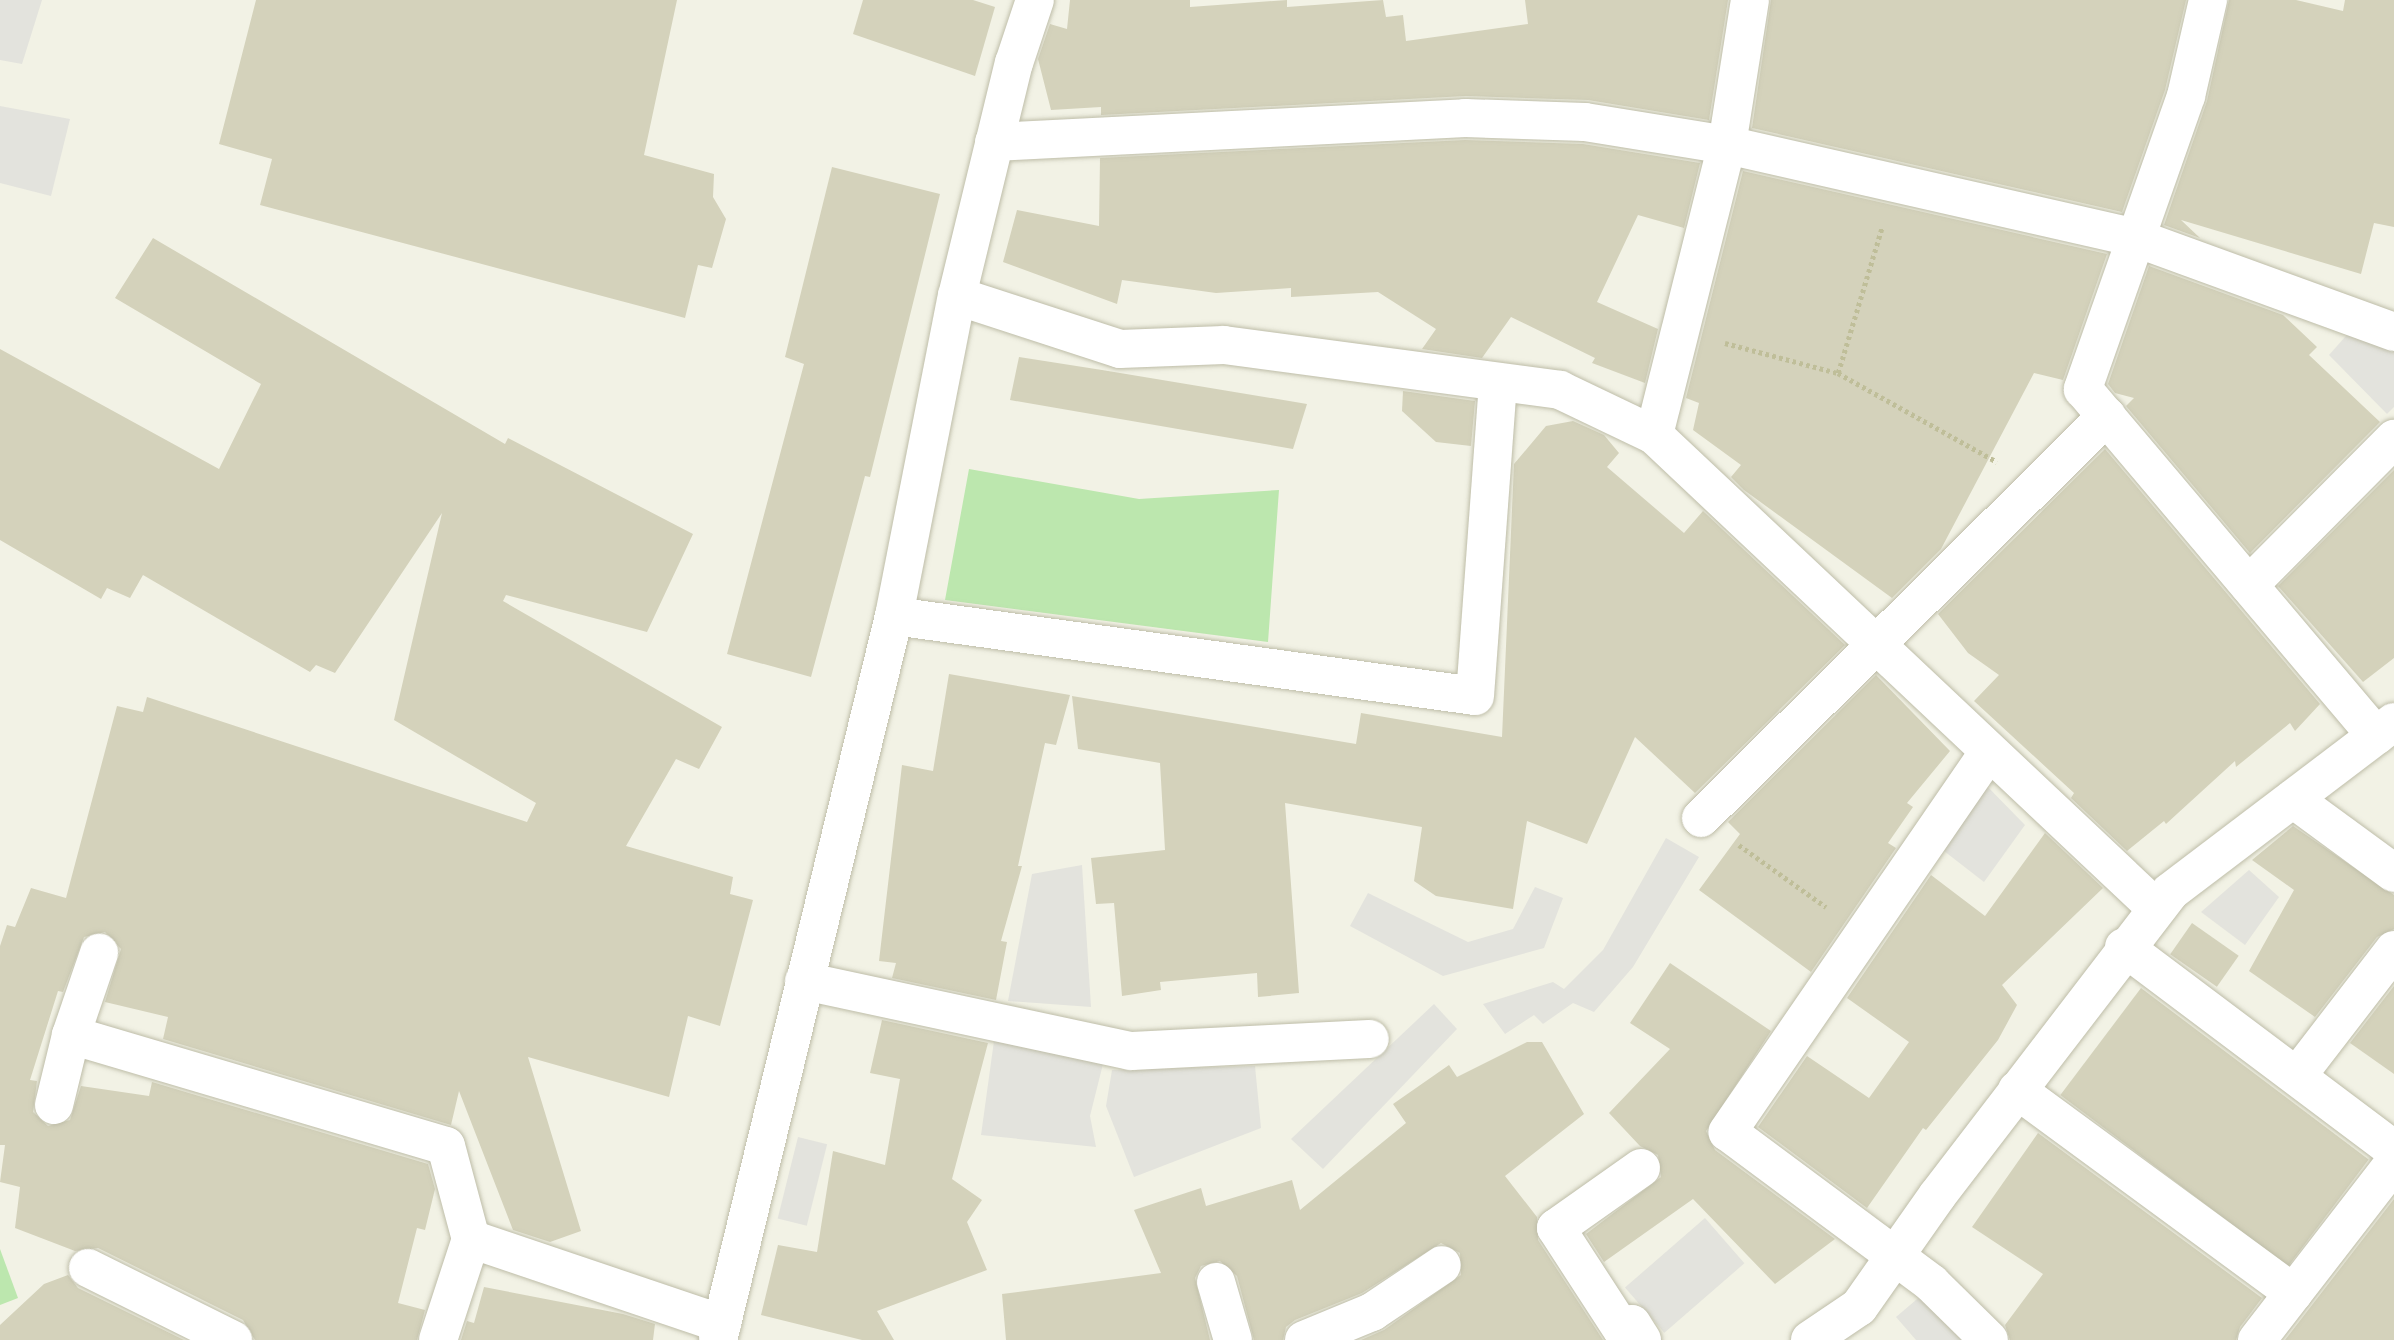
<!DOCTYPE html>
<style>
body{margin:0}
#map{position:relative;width:2394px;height:1340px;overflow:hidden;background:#f2f2e5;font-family:Lato,sans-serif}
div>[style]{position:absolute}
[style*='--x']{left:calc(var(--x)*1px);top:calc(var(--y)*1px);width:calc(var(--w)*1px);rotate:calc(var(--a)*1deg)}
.green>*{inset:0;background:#bce7ae}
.parking>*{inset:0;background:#e3e3dd;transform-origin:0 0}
.building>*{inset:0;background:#d4d2bb;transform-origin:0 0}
.path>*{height:4.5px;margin-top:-2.25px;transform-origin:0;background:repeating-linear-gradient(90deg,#bfbe99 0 3.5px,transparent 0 7px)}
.roads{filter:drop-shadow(0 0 2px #bebda8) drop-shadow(0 0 2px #bebda8)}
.minor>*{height:38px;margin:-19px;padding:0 19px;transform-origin:19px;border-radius:19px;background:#fff}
span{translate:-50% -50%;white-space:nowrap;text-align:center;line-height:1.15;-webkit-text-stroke:5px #fff;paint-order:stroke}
</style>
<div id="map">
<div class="green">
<i style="clip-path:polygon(969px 469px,1139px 499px,1279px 490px,1268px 642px,945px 600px)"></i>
<i style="clip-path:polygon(0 1249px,18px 1298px,0 1305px)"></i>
</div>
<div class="parking">
<i style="clip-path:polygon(0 0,42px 0,22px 64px,0 60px)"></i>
<i style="clip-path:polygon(0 106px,70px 119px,51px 196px,0 183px)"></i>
<i style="clip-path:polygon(2353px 328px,2394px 348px,2394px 407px,2387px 414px,2329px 355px)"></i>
<i style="clip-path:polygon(1982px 781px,2025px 825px,1984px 882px,1944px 851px)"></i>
<i style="clip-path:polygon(1666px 838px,1699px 857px,1633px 967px,1594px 1012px,1573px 1003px,1543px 1024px,1534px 1015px,1505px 1034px,1483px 1004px,1553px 982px,1564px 989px,1603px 950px)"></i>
<i style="clip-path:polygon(1082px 865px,1091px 1007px,1008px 1001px,1032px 874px)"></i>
<i style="clip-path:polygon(2249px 870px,2279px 897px,2245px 945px,2201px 912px)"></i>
<i style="clip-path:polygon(1535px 887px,1563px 898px,1544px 948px,1443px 976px,1350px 926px,1368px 893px,1468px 942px,1513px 929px)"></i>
<i style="clip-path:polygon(1434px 1004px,1457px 1029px,1323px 1169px,1291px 1139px)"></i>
<i style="clip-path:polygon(994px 1041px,1103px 1064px,1090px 1116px,1096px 1147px,981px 1135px)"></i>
<i style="clip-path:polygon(1255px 1066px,1261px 1128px,1134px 1177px,1106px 1106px,1112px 1070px)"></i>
<i style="left:798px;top:1137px;width:30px;height:84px;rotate:14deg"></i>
<i style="left:1705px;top:1218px;width:60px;height:106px;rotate:49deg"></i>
<i style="clip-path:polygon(1923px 1294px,1970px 1340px,1916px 1340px,1896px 1317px)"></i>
</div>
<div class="building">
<i style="clip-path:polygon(256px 0,677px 0,644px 155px,714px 174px,713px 197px,726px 219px,712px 268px,698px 265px,685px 318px,260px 205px,272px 159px,219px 144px)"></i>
<i style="clip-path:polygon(863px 0,973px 0,995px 7px,975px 76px,853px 34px)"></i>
<i style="clip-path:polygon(1070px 0,1190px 0,1190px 7px,1287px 0,1287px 7px,1383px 0,1386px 17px,1403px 15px,1406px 41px,1528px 24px,1525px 0,1728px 0,1709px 120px,1588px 100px,1466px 96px,1101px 115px,1101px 107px,1051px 110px,1038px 59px,1050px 24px,1067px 29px)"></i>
<i style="clip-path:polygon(1771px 0,2186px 0,2165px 90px,2122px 212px,1752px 128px)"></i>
<i style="clip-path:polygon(2229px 0,2296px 0,2343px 11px,2345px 0,2394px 0,2394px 227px,2374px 223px,2361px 274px,2181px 220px,2200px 238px,2164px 225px,2207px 101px)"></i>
<i style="clip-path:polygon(1465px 140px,1583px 144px,1700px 163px,1684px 228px,1638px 215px,1597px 302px,1658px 329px,1645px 383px,1592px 363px,1595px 358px,1511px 317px,1482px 358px,1422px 349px,1436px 329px,1378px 292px,1291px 297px,1291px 288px,1216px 293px,1122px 280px,1117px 304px,1003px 262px,1017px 210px,1099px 226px,1100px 158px)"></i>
<i style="clip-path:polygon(832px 167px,940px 194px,870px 477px,865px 476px,811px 677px,727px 654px,804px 364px,785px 357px)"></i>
<i style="clip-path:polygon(1743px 171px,2107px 254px,2063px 380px,2034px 373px,1941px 549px,1892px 598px,1744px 490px,1731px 477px,1741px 465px,1693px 430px,1699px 403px,1686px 398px)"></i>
<i style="clip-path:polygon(153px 238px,505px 444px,508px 438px,693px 534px,647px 632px,506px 595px,503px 601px,722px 727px,699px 769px,676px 759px,626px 846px,733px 877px,730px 894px,753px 900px,720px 1026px,688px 1016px,669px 1097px,528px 1057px,581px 1231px,550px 1242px,513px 1230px,459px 1091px,451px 1125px,163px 1039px,168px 1017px,105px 1002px,121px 949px,105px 932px,84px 937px,63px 992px,58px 991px,30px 1080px,37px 1081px,33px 1112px,48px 1126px,70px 1120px,81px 1086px,149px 1096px,152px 1082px,428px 1164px,435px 1189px,425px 1230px,417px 1228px,398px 1303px,425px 1310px,417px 1340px,255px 1340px,243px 1320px,98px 1248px,75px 1251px,15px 1228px,20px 1187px,0 1182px,5px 1145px,0 1145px,0 946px,7px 925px,15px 927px,31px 888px,66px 898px,117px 706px,143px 712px,147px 697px,527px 822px,536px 803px,394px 720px,442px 513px,335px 673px,316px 665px,310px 672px,143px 575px,130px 598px,107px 588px,101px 599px,0 540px,0 349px,219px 469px,261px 384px,115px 298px)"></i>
<i style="clip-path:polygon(2149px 266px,2283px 315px,2317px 347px,2309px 355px,2380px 422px,2250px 553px,2126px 406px,2134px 398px,2115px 393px,2108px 384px)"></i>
<i style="clip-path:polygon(1019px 357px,1102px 370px,1307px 404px,1293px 449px,1010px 400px)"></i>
<i style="clip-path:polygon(1403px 391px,1475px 401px,1471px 446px,1436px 442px,1402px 411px)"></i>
<i style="clip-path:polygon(1573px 421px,1604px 435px,1619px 453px,1607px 467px,1684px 533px,1703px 511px,1845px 645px,1695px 793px,1635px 737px,1587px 844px,1527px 821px,1513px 909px,1436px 896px,1414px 881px,1422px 827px,1285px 803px,1299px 993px,1258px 997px,1257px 973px,1160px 982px,1161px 990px,1122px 996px,1114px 903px,1096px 904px,1091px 858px,1165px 850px,1160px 763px,1078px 749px,1072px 696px,1356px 744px,1361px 713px,1502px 737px,1514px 464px,1546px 426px)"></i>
<i style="clip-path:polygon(2105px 449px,2320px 704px,2295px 731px,2290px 723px,2236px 767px,2235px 761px,2166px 824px,2164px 821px,2127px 851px,2071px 798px,2074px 793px,1974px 701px,1999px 675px,1968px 653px,1938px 614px)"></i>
<i style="clip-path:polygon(2394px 470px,2394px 658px,2363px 682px,2278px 586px)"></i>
<i style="clip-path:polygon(949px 674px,1070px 695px,1056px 745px,1045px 743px,1018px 866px,1022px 866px,1001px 941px,1007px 942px,996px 1000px,892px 978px,896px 963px,879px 961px,902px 765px,933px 771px)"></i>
<i style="clip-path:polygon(1876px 675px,1950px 751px,1907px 803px,1913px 807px,1888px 843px,1896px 848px,1811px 972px,1699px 890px,1740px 834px,1728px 822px)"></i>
<i style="clip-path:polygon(2293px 826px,2394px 895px,2394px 929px,2377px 937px,2315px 1017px,2249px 971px,2294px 890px,2252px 860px)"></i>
<i style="clip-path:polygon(2045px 833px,2103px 888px,2002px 985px,2017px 1005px,1998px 1040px,1926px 1130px,1923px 1128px,1867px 1208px,1758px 1127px,1807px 1056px,1869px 1098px,1909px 1042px,1847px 998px,1931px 875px,1985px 916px)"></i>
<i style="left:2192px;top:923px;width:57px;height:38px;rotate:35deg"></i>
<i style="clip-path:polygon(1670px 963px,1771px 1031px,1706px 1131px,1715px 1150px,1835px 1239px,1775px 1284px,1693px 1199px,1604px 1262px,1586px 1234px,1661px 1177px,1658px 1155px,1640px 1146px,1609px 1113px,1670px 1049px,1630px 1023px)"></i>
<i style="clip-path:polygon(2394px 986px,2394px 1074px,2350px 1043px)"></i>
<i style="left:2141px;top:988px;width:285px;height:134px;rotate:37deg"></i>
<i style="clip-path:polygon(882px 1020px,988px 1043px,952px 1179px,982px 1200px,967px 1222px,987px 1270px,877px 1311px,894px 1340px,862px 1340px,761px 1315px,778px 1245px,817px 1252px,833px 1151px,885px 1165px,900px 1079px,870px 1073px)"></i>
<i style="clip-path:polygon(1527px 1042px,1542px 1042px,1584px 1114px,1505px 1176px,1537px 1217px,1538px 1240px,1603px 1340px,1361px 1340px,1384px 1330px,1461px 1275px,1460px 1253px,1441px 1243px,1362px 1293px,1295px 1320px,1286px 1327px,1283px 1340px,1254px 1340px,1237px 1276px,1220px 1261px,1201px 1266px,1195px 1278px,1210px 1340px,1006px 1340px,1002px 1294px,1161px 1273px,1134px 1210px,1201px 1188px,1206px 1206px,1292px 1180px,1300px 1210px,1406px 1123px,1393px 1104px,1449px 1065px,1457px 1077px)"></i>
<i style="clip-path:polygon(2038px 1133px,2262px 1298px,2240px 1327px,2236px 1340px,2010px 1340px,2005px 1325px,2043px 1274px,1972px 1227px)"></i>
<i style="clip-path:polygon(2394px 1199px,2394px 1340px,2285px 1340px)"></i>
<i style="clip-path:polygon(68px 1275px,78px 1288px,184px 1340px,0 1340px,0 1325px,44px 1284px)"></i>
<i style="clip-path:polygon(484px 1287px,623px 1314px,655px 1324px,653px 1340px,461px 1340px,467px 1321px,474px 1323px)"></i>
</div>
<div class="path">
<i style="--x:1725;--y:343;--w:117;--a:14.9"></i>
<i style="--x:1838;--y:373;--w:182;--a:29.2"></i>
<i style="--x:1838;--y:373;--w:152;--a:-73.2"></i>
<i style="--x:1739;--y:845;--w:107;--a:35.5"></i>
</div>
<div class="roads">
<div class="minor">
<i style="--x:2208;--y:0;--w:98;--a:102.9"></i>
<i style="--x:2186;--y:96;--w:311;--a:109.4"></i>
<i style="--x:2083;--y:389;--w:454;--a:49.8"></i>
<i style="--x:994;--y:142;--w:472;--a:-2.9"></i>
<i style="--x:1465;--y:118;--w:120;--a:1.9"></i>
<i style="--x:1585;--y:122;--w:144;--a:9.2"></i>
<i style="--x:1727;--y:145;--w:419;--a:12.8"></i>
<i style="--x:2136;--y:238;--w:275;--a:20"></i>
<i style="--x:957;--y:296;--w:171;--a:18"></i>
<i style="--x:1120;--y:349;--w:104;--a:-2.2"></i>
<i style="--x:1224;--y:345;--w:339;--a:7.6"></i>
<i style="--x:1560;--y:390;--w:104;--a:25.6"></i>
<i style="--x:1654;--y:435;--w:690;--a:43.3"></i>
<i style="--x:1654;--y:435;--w:299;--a:-75.9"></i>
<i style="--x:1727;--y:145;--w:147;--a:-81"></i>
<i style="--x:2249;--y:585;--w:206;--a:-45.2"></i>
<i style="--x:894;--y:616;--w:586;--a:7.84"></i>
<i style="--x:1475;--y:696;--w:313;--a:-85.8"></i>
<i style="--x:1988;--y:753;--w:460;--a:124.5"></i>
<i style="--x:1728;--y:1132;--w:253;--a:36.6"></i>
<i style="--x:1931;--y:1283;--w:81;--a:44.5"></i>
<i style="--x:2293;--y:799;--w:125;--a:36.2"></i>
<i style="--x:1701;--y:818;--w:571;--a:-44.72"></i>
<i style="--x:2124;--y:947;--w:338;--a:36.9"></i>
<i style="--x:804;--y:981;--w:334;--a:12.1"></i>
<i style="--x:1131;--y:1051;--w:239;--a:-2.9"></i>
<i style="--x:71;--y:1035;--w:391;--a:16.5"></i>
<i style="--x:446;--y:1146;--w:96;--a:75"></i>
<i style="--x:471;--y:1239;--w:106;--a:108.1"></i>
<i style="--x:2297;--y:1076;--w:159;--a:-52.4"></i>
<i style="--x:2017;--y:1090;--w:343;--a:36.3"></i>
<i style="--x:54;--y:1105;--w:72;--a:-76.3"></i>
<i style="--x:71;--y:1035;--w:87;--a:-71.1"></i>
<i style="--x:1641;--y:1168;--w:104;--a:144.8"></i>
<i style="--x:1556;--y:1228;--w:123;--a:57"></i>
<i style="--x:1623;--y:1331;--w:11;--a:-38"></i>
<i style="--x:1632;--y:1324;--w:19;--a:58"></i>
<i style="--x:471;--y:1239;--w:265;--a:18.7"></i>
<i style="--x:88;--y:1268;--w:162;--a:26.4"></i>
<i style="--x:1216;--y:1282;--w:60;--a:73.7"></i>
<i style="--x:718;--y:1340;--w:745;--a:-76.34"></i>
<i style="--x:894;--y:616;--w:326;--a:-78.9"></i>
<i style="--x:957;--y:296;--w:240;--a:-76.3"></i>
<i style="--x:1014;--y:63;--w:66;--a:-71.6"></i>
<i style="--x:1304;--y:1340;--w:74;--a:-22.4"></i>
<i style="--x:1372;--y:1312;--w:84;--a:-33.9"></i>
<i style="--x:1810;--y:1340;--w:59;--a:-34"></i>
<i style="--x:1859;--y:1307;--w:136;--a:-54.9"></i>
<i style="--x:1937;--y:1196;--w:383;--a:-52.5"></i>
<i style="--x:2170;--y:892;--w:281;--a:-37.2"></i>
<i style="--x:2257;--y:1340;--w:224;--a:-52.3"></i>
</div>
</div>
</div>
